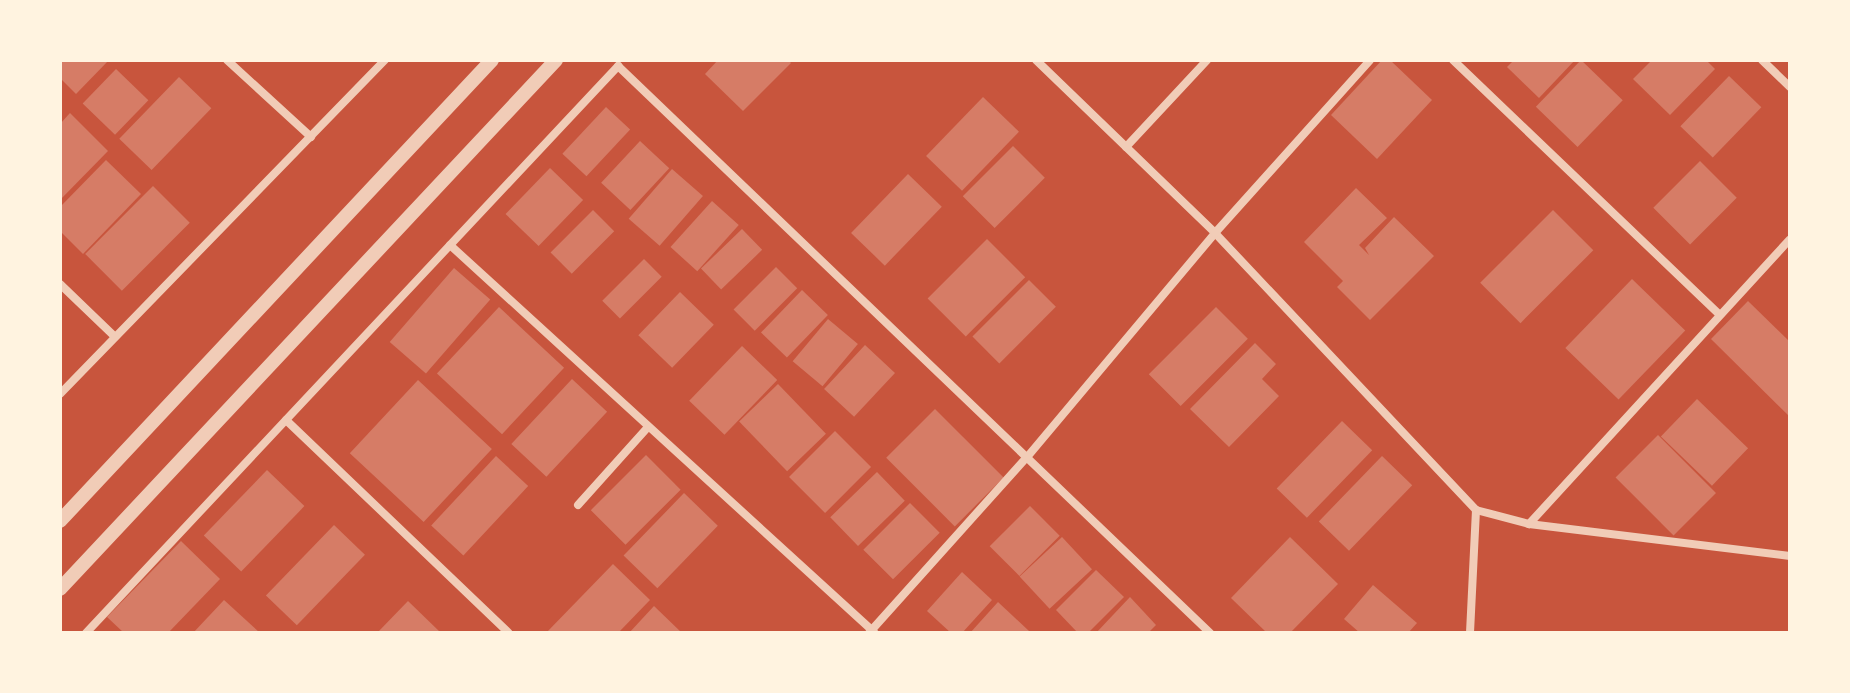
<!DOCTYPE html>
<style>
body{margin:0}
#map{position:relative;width:1850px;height:693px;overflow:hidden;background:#c8553d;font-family:Raleway,sans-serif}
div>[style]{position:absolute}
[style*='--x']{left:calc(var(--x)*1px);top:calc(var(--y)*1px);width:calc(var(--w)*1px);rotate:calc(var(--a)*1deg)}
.building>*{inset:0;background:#d67c66;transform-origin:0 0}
.minor>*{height:8px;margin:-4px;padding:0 4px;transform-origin:4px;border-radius:4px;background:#f1ccb7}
.tertiary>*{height:14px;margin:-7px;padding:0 7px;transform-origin:7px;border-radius:7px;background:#f1ccb7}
span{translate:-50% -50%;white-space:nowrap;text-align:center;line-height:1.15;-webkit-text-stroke:8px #fff3e0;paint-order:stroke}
.frame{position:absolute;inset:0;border:62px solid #fff3e0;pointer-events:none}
</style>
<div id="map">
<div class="building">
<i style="clip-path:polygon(60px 60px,109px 60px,76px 94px,60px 78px)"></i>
<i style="clip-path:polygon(718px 60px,788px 60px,791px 63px,743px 111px,705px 74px)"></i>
<i style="clip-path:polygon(1382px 60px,1390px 60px,1432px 100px,1377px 159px,1331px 115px)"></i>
<i style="clip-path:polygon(1514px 60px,1575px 60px,1539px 98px,1507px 67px)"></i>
<i style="left:1581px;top:60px;width:58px;height:65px;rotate:44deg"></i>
<i style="clip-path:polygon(1652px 60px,1706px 60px,1715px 69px,1670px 115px,1633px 79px)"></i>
<i style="left:116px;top:69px;width:45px;height:48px;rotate:44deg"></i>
<i style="left:1729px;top:76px;width:45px;height:70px;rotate:44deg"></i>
<i style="left:179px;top:77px;width:45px;height:86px;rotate:44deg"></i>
<i style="left:983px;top:97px;width:50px;height:82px;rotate:44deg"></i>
<i style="left:606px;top:107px;width:33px;height:64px;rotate:43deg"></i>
<i style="clip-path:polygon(70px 113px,108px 151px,60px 200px,60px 124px)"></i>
<i style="left:640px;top:141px;width:40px;height:57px;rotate:43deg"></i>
<i style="left:1013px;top:146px;width:45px;height:71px;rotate:45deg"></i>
<i style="clip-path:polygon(106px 160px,141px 194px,83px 254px,60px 231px,60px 207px)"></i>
<i style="left:1700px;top:161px;width:52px;height:66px;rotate:45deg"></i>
<i style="left:550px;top:168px;width:46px;height:64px;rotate:44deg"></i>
<i style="left:672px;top:169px;width:41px;height:66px;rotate:41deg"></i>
<i style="left:908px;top:174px;width:47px;height:82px;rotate:44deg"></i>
<i style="left:153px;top:186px;width:52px;height:96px;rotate:45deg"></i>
<i style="clip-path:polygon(1356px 188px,1387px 218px,1359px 245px,1369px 255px,1365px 248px,1394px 217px,1434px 256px,1370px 320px,1337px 287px,1343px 281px,1304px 242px)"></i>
<i style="left:712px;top:201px;width:36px;height:62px;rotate:42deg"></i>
<i style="left:593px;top:210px;width:30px;height:60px;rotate:45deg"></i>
<i style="left:1553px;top:210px;width:57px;height:103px;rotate:45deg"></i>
<i style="left:742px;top:229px;width:29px;height:57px;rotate:46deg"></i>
<i style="left:987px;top:239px;width:54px;height:84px;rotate:45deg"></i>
<i style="left:644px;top:259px;width:25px;height:59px;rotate:45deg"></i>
<i style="left:776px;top:267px;width:30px;height:60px;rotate:45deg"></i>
<i style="left:454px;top:268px;width:48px;height:98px;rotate:41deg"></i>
<i style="left:1632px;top:279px;width:74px;height:96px;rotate:44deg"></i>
<i style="left:1029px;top:280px;width:38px;height:80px;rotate:45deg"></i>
<i style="left:802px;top:290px;width:36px;height:59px;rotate:44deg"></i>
<i style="left:680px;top:292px;width:47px;height:60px;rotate:44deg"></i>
<i style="clip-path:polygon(1748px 301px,1790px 342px,1790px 417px,1711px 339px)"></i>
<i style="left:499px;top:307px;width:89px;height:91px;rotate:43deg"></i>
<i style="left:1216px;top:307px;width:45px;height:95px;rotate:45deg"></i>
<i style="left:828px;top:319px;width:39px;height:55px;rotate:40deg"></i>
<i style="clip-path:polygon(1255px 343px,1276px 364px,1262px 379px,1279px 396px,1229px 447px,1190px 409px)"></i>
<i style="left:865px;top:345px;width:41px;height:60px;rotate:43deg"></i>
<i style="left:742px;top:346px;width:49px;height:76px;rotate:44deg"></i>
<i style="left:572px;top:379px;width:48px;height:89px;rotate:43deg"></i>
<i style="left:418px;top:380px;width:101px;height:100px;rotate:43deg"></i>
<i style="left:778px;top:384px;width:69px;height:54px;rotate:46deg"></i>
<i style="left:1697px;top:399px;width:71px;height:52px;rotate:44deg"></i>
<i style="left:935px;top:409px;width:97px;height:69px;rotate:45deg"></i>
<i style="left:1342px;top:421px;width:42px;height:94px;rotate:44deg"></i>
<i style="left:835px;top:431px;width:51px;height:65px;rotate:45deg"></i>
<i style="left:1658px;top:435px;width:82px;height:60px;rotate:45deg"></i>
<i style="left:646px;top:455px;width:49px;height:78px;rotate:45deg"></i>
<i style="left:496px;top:456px;width:44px;height:95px;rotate:43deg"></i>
<i style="left:1382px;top:456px;width:42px;height:91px;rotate:44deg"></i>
<i style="left:267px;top:470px;width:52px;height:91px;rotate:44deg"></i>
<i style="left:877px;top:472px;width:40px;height:65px;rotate:46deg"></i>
<i style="left:684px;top:493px;width:47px;height:87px;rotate:44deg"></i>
<i style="left:910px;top:503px;width:42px;height:66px;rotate:45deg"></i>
<i style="left:1030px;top:506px;width:42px;height:57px;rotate:45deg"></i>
<i style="left:334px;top:525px;width:43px;height:98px;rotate:44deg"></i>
<i style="left:1062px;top:537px;width:44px;height:58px;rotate:47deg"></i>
<i style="clip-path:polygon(1290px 537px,1338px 584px,1290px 633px,1267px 633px,1231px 598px)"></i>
<i style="clip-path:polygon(181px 541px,220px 579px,168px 633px,124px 633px,107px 617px)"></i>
<i style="clip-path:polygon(613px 564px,650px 600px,618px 633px,546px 633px)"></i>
<i style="clip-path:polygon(1096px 570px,1124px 597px,1088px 633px,1078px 633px,1056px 610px)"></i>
<i style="clip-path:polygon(962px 572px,992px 600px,962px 633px,951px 633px,927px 611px)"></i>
<i style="clip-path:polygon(1373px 585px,1417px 623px,1408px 633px,1360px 633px,1344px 619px)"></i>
<i style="clip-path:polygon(1130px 597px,1156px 625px,1148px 633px,1096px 633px)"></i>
<i style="clip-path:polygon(224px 600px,260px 633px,193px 633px)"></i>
<i style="clip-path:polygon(408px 601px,441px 633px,377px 633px)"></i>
<i style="clip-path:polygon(998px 602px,1029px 631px,1028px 633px,970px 633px)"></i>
<i style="clip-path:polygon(654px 606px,682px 633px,629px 633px)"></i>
</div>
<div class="minor">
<i style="--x:227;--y:60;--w:114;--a:42.5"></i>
<i style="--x:1036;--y:60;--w:249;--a:44"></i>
<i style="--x:1215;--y:233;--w:381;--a:46.7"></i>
<i style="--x:1476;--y:510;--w:123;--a:92.8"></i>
<i style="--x:1453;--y:60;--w:369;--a:43.7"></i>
<i style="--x:1762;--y:60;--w:39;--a:44"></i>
<i style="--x:1126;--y:147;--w:119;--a:-47"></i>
<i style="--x:450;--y:245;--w:574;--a:42.39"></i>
<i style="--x:60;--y:284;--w:76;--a:43.9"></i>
<i style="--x:60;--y:394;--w:466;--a:-45.8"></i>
<i style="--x:286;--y:420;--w:308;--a:43.7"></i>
<i style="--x:578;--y:505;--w:105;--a:-48.1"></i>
<i style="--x:1476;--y:510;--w:55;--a:14.8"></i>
<i style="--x:1529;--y:524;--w:263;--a:7"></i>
<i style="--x:1529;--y:524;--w:386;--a:-47.5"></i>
<i style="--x:86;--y:633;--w:778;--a:-46.82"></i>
<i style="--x:618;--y:66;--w:820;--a:43.76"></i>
<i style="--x:869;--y:633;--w:238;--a:-48.1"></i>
<i style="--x:1028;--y:456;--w:291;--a:-50"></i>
<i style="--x:1215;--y:233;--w:232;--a:-48.1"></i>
</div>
<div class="tertiary">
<i style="--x:60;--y:521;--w:632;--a:-46.86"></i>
<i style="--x:60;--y:589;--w:725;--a:-46.84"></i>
</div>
<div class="frame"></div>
</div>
